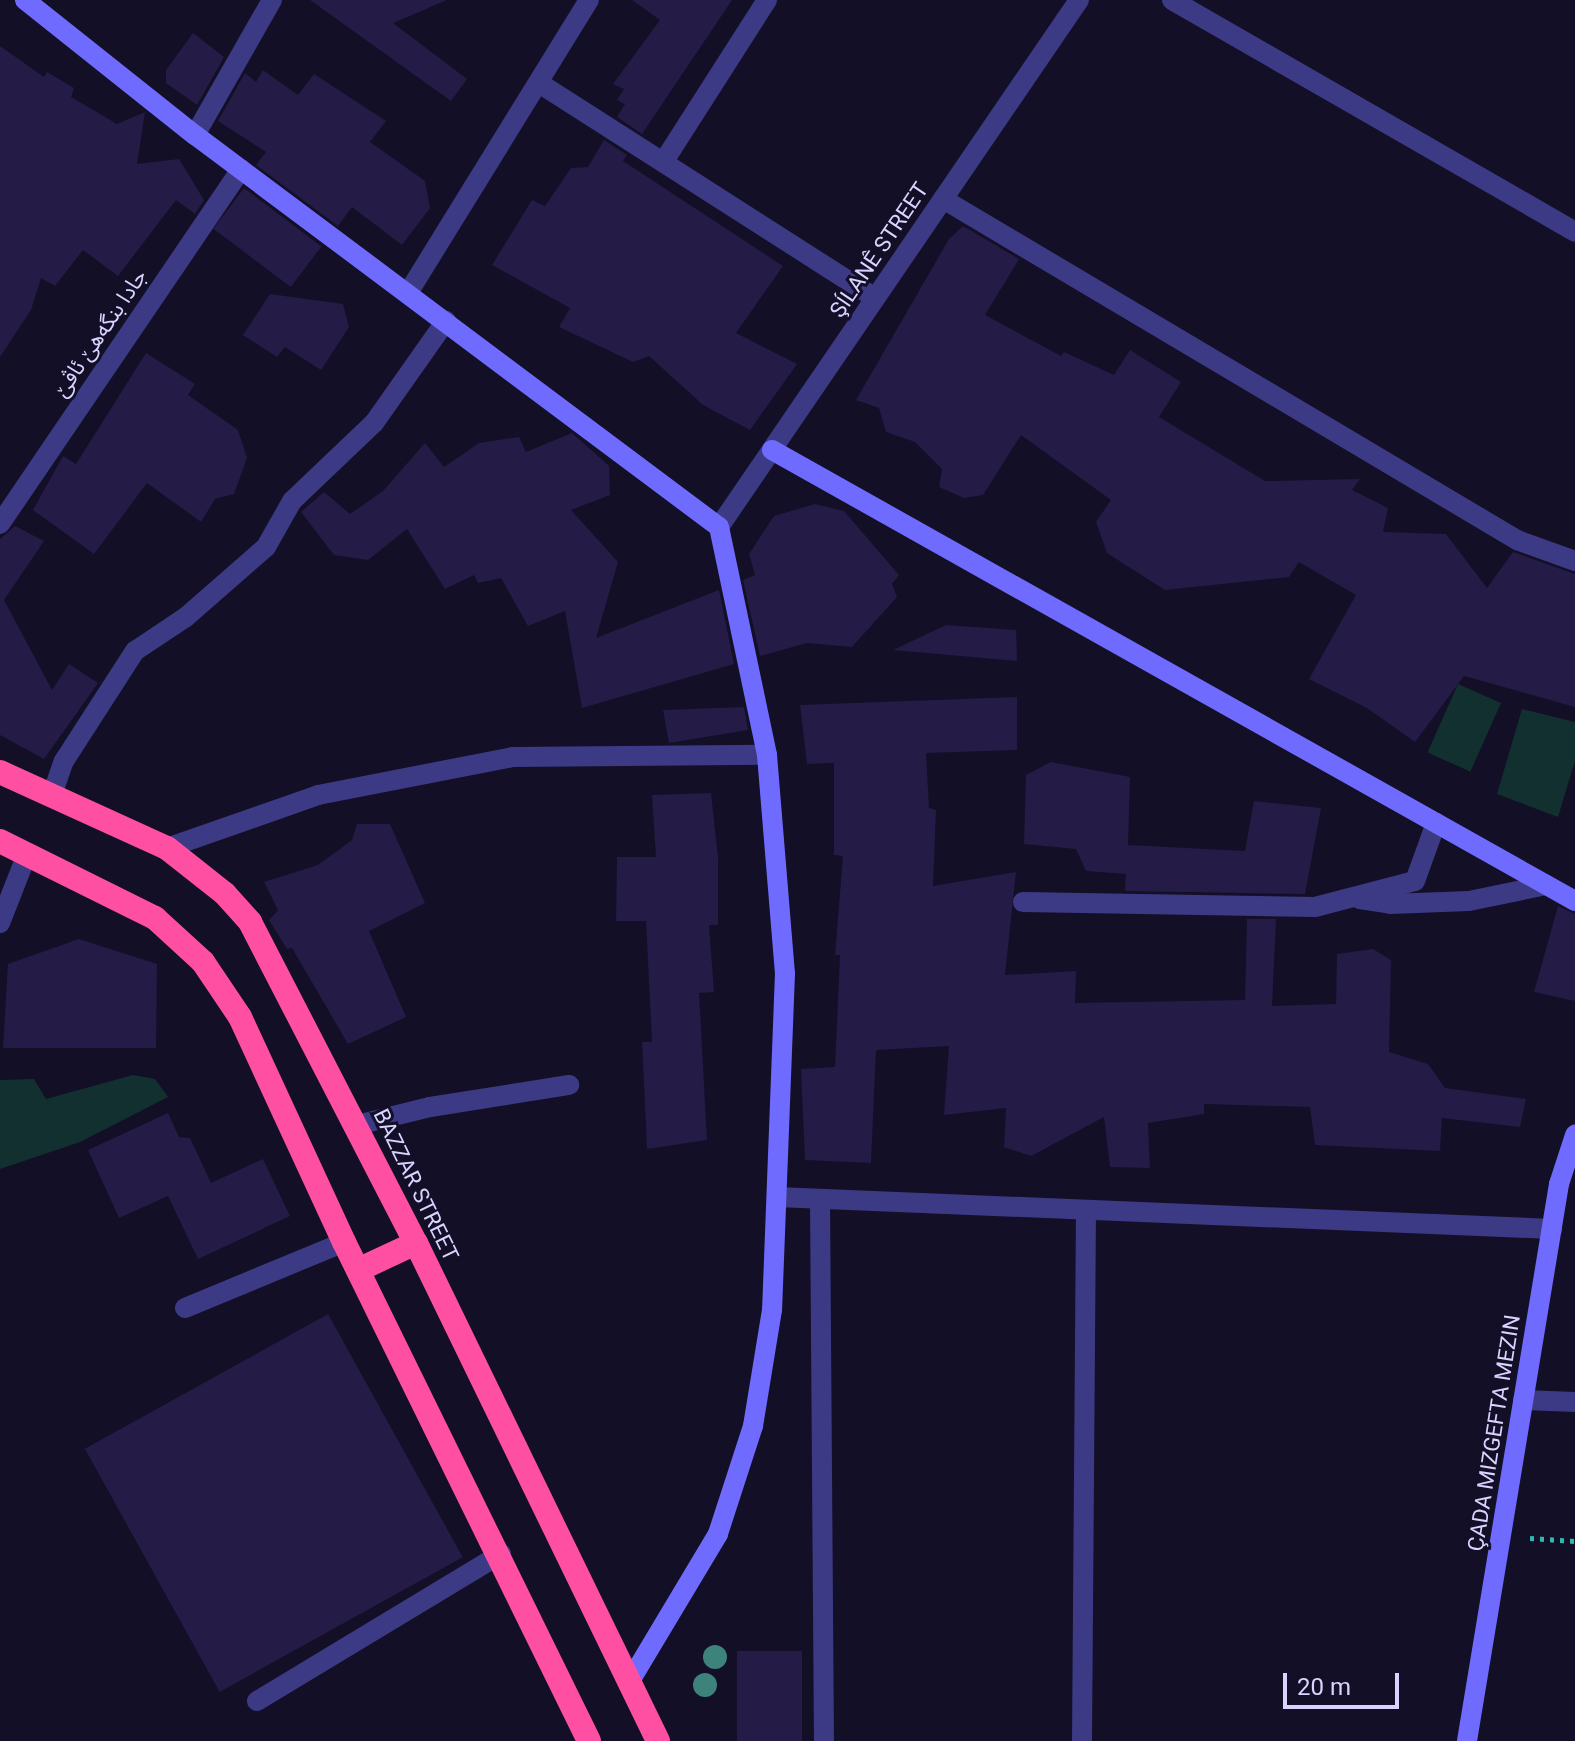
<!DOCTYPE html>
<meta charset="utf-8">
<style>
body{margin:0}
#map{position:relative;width:1575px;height:1741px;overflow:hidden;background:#130f26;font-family:Roboto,"Noto Sans Arabic",sans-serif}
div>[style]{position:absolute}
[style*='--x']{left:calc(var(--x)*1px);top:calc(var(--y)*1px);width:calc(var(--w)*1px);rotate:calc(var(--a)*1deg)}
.green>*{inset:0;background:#12302f;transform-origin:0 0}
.building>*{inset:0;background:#241b47;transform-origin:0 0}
.path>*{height:5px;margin-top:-2.5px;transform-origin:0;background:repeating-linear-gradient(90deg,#2fb8b0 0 4px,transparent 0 10px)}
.lane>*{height:20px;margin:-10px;padding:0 10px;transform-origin:10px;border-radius:10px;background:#3d3a85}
.street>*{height:20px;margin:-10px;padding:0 10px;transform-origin:10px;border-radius:10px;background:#3d3a85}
.secondary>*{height:20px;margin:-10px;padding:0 10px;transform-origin:10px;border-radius:10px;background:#6f6bff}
.highway>*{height:24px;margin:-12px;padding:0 12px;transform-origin:12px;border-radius:12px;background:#ff4fa3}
.trees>*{width:24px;height:24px;margin:-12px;border-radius:50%;background:#3d827b}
span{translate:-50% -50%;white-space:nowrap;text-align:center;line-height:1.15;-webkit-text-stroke:6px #130f26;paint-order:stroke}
.street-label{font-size:22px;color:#d9d4ff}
.scale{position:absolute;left:1283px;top:1673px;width:116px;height:36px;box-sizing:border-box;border:4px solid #d9d4ff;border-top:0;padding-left:10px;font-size:24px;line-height:28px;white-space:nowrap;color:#d9d4ff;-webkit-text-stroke:6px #130f26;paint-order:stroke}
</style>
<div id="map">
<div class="green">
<i style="left:1458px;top:684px;width:47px;height:75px;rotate:24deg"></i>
<i style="clip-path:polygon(1522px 709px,1575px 722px,1575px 761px,1558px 817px,1497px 794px)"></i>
<i style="clip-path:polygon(133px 1075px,155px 1079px,168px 1097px,80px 1142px,0 1169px,0 1080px,34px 1079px,46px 1099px)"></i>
</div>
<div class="building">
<i style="clip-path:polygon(310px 0,447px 0,393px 23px,467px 79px,451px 101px)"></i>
<i style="clip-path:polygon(632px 0,732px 0,642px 134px,617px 117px,625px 104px,617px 100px,624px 89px,613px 84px,660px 20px)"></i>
<i style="clip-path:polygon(193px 33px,224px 57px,197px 105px,166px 83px,166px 70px)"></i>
<i style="clip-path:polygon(0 46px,44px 77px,47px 72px,74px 88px,71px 97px,117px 124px,145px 112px,137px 164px,179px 159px,204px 200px,195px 214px,176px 200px,118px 276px,83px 250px,55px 286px,41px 278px,31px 310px,0 357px)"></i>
<i style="clip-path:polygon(263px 70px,298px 95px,314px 74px,386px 121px,370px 142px,425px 181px,430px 208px,402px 245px,352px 207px,338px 226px,256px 165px,266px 152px,218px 121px,245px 73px,256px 82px)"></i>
<i style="clip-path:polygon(604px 140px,627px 155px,623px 161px,783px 266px,736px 333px,797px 364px,750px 430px,703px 405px,649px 356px,633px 362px,559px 327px,570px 308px,492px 265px,532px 200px,545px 206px,571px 168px,588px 167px)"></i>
<i style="left:244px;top:188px;width:97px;height:51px;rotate:37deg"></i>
<i style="clip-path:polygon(963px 226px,1019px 259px,985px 315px,1061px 356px,1064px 352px,1114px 375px,1130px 350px,1181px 382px,1159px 417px,1265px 481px,1360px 479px,1352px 490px,1388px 508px,1383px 532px,1446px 534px,1487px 588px,1513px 552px,1575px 574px,1575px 707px,1464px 676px,1415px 742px,1367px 708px,1309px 679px,1356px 595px,1299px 562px,1289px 577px,1165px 590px,1107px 553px,1096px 522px,1111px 500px,1021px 435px,983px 495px,964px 498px,939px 487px,942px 469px,915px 442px,886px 432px,879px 408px,856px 400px,949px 239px)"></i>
<i style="clip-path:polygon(270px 294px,343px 304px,349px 327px,321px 370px,285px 347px,277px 357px,243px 335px)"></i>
<i style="clip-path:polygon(146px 353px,195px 384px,188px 395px,238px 430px,247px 458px,234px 494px,215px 499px,201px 522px,147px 483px,94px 554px,33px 510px,63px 456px,76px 464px)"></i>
<i style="clip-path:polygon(572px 433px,609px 466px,610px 495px,571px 510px,618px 562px,596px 638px,719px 590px,734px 664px,582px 708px,565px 611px,528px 626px,501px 578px,478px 583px,474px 575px,445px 589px,407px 529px,368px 560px,334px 555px,301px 512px,324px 492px,350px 514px,383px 491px,425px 443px,444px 467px,479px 443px,519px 437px,526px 452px)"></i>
<i style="clip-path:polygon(815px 504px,844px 511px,899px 575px,892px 584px,897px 597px,852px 647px,807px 643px,760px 656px,743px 580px,755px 575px,749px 554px,774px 516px)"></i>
<i style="clip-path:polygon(15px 526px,44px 541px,4px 600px,52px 690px,69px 664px,98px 683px,44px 759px,0 735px,0 539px)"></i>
<i style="clip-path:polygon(946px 625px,1016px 630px,1017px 661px,893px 650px)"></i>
<i style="clip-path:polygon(1017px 697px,1017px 750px,926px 753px,929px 808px,936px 810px,933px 886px,1016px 872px,1005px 975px,1076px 971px,1075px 1003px,1245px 1000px,1247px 919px,1276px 919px,1272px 1006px,1336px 1004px,1337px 954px,1373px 949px,1391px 960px,1389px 1052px,1428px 1064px,1445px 1088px,1526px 1099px,1520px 1127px,1442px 1118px,1440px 1151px,1315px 1145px,1310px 1107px,1204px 1104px,1204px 1114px,1148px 1123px,1150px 1168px,1110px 1167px,1104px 1117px,1031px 1156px,1004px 1147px,1006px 1108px,944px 1115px,949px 1046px,876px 1050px,871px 1163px,805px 1160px,801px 1069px,835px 1067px,840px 955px,835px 955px,843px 856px,834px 855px,834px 763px,807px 764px,800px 705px)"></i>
<i style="clip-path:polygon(744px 707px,748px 730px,669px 743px,663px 710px)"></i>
<i style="clip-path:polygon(1051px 762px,1130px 777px,1128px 845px,1245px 851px,1254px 801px,1321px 808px,1305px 894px,1125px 891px,1126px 874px,1086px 871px,1076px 849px,1024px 844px,1026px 775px)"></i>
<i style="clip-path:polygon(711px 793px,718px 857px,718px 925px,709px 925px,714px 992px,699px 993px,707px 1140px,647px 1149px,642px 1042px,652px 1042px,646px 921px,616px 921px,617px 857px,656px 857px,652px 795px)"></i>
<i style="clip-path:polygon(357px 824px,390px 824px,425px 903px,369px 931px,406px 1017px,348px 1044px,292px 948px,287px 949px,269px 920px,278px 910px,264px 882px,318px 865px,352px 840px)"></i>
<i style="clip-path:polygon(1558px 906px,1575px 914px,1575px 1001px,1534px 992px)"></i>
<i style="clip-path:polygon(79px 939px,157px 964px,156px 1048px,3px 1048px,8px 964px)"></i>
<i style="clip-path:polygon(168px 1113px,179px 1137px,190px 1138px,211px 1183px,263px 1159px,290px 1216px,198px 1259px,168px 1196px,119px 1218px,88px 1150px)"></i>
<i style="left:328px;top:1314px;width:278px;height:278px;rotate:61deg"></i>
<i style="left:737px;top:1651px;width:65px;height:90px"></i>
</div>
<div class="path">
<i style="--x:1530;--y:1538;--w:45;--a:3.8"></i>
</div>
<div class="lane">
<i style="--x:357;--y:1125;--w:75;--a:-13.9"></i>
<i style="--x:430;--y:1107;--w:141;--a:-9"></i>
<i style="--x:820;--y:1199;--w:542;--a:89.58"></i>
<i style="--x:185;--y:1308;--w:172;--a:-22.5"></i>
<i style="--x:257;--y:1701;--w:285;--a:-31.1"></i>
</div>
<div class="street">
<i style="--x:1172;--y:0;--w:465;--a:29.9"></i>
<i style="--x:539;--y:83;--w:399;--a:32.6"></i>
<i style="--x:195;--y:135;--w:155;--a:-60.3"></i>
<i style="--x:664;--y:161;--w:191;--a:-57.4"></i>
<i style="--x:943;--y:199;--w:668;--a:30.71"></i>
<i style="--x:1517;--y:540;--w:62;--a:19.9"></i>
<i style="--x:408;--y:293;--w:344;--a:-58.3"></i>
<i style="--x:0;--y:524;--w:429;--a:-55.8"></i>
<i style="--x:719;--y:527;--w:638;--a:-55.66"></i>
<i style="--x:52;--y:795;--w:36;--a:-71"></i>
<i style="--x:64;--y:761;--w:131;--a:-57.2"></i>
<i style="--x:135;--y:651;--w:61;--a:-33.7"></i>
<i style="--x:186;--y:617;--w:106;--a:-41.2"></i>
<i style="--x:266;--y:547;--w:53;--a:-60.5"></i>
<i style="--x:292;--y:501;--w:113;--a:-43.6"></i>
<i style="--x:374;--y:423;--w:125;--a:-54.8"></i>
<i style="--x:167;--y:848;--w:160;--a:-19.3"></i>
<i style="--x:318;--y:795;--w:199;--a:-11"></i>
<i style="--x:513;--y:757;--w:254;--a:-0.5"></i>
<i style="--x:1360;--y:899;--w:30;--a:9"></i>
<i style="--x:1390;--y:904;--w:79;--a:-2.2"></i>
<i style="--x:1469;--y:901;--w:79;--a:-11.7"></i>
<i style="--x:1023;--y:902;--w:292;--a:1"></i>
<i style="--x:1315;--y:907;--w:103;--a:-14.6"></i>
<i style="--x:1415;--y:881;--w:62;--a:-70.1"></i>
<i style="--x:0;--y:923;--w:74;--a:-68.6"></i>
<i style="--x:777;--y:1197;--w:776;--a:2.36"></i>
<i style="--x:1523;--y:1400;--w:52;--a:2.2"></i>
<i style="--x:1082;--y:1741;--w:531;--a:-89.57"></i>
</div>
<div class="secondary">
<i style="--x:25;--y:0;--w:217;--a:38.5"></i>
<i style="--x:195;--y:135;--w:654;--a:36.8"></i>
<i style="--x:719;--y:527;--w:233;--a:78.1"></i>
<i style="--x:767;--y:755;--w:219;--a:85.3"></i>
<i style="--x:785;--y:973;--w:337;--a:92.2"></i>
<i style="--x:772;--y:1310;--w:118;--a:99.3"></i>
<i style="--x:753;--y:1426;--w:114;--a:108"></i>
<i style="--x:718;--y:1534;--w:171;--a:120.9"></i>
<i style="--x:772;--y:450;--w:921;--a:29.32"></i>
<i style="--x:1467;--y:1741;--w:565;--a:-80.62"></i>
<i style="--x:1559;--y:1184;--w:52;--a:-71.9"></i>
</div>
<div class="highway">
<i style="--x:0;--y:772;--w:183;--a:24.5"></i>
<i style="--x:167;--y:848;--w:74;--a:38.4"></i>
<i style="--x:225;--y:894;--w:38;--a:48"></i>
<i style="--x:250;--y:922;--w:361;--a:62.7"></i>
<i style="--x:416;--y:1243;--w:554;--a:64.08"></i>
<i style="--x:0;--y:841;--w:173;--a:26.4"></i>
<i style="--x:155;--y:918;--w:65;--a:42.5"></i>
<i style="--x:203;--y:962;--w:66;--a:56.1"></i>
<i style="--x:240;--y:1017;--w:248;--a:65.2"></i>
<i style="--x:344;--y:1242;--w:556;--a:63.85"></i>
<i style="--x:358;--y:1270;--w:64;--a:-25"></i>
</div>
<div class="trees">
<i style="left:715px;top:1657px"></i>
<i style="left:705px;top:1685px"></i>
</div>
<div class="street-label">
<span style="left:879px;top:250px;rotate:-56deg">ŞÍLANÊ STREET</span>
<span style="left:100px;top:333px;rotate:-56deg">جادا بنگەهێ ئاڤێ</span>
<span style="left:416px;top:1185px;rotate:64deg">BAZZAR STREET</span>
<span style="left:1494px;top:1433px;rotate:-81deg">ÇADA MIZGEFTA MEZIN</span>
</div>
<div class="scale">20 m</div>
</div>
